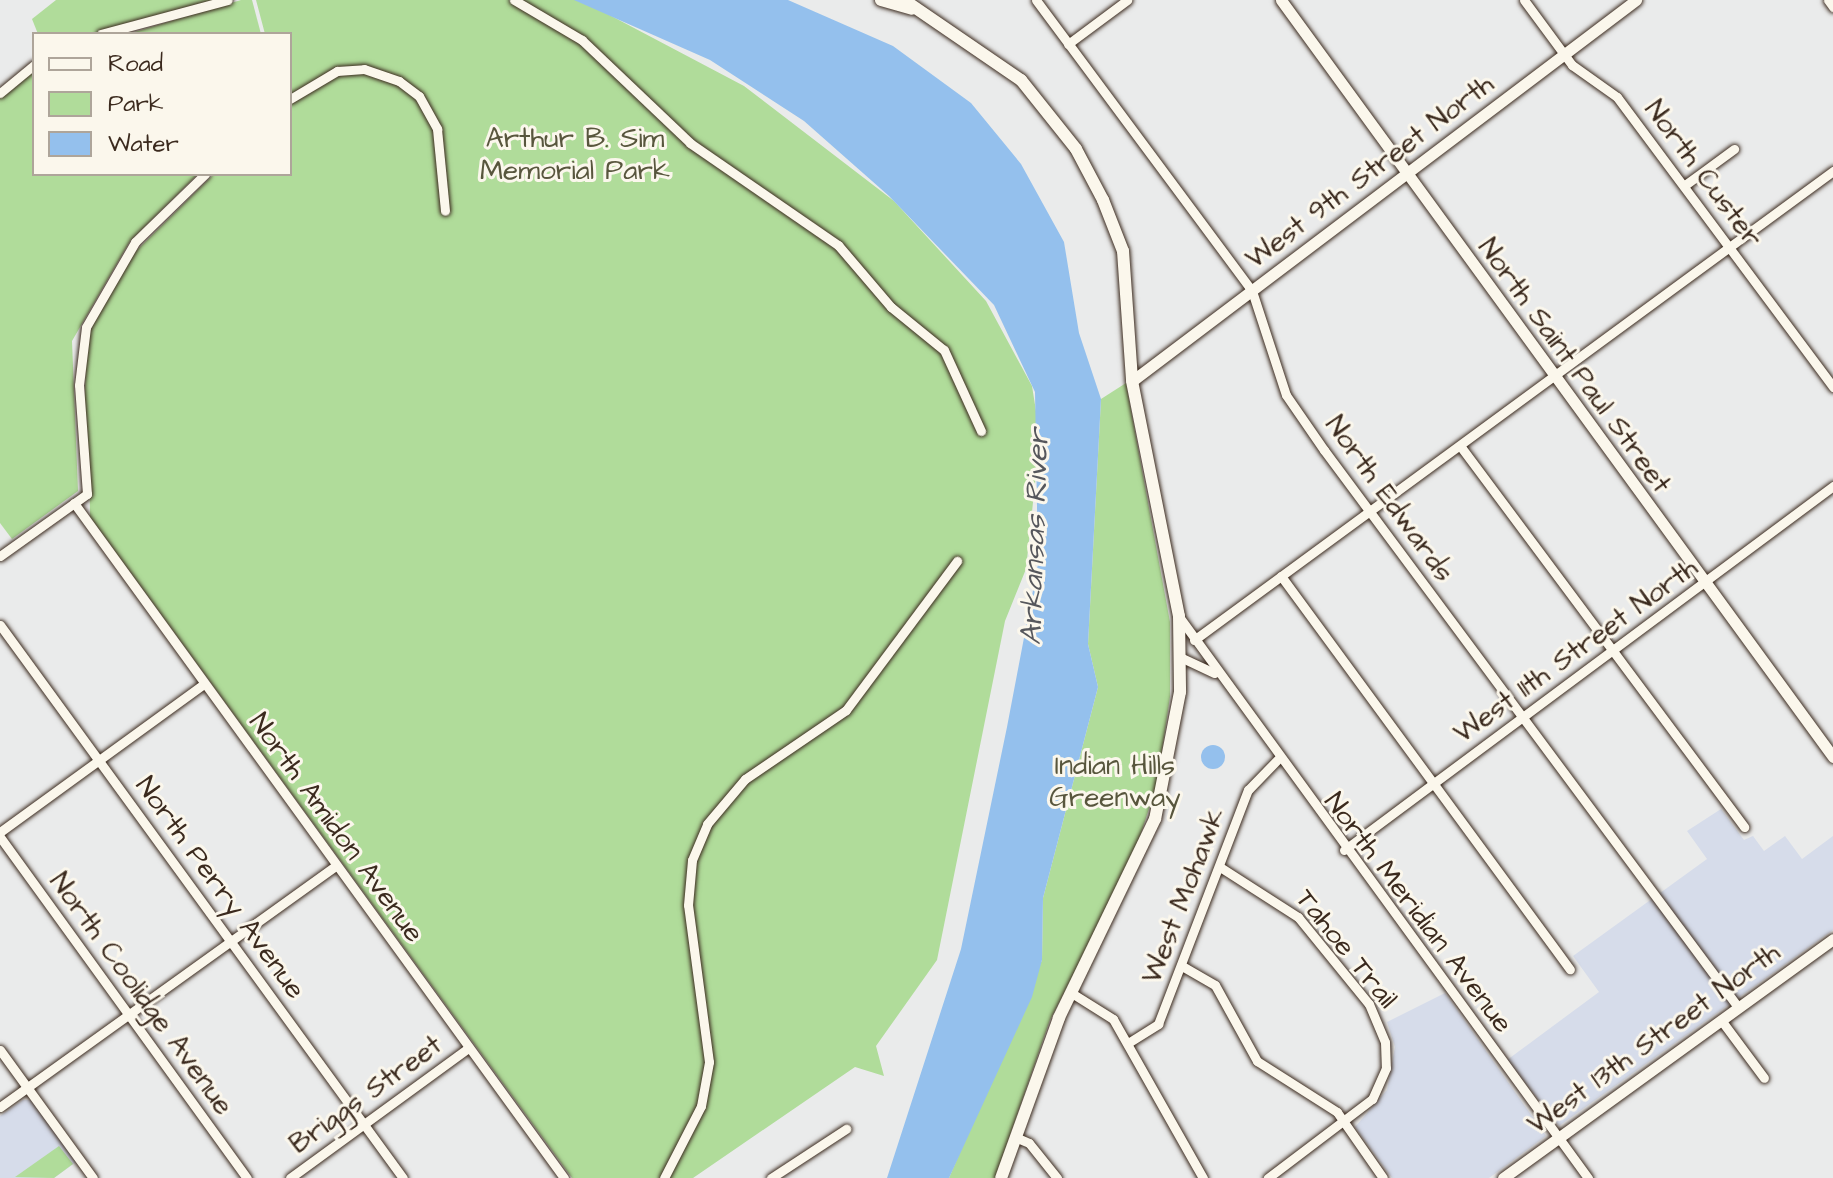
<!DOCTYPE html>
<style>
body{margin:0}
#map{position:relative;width:1833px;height:1178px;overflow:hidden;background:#eaebeb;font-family:"Architects Daughter",sans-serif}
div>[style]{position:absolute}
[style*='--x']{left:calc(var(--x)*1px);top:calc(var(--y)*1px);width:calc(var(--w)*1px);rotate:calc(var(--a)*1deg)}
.built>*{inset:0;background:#d6dcea}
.green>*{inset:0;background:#b0dc9a}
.water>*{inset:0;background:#94c0ed}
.round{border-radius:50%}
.roads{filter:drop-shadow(0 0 2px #3b2a1e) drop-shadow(0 0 2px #3b2a1e)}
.minor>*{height:9px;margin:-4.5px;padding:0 4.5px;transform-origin:4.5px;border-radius:4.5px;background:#fbf7ec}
.tertiary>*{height:11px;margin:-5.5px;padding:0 5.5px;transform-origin:5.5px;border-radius:5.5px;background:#fbf7ec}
.secondary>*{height:12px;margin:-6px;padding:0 6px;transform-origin:6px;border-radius:6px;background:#fbf7ec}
span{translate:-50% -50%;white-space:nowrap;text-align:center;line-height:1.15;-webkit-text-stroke:6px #fbf7ec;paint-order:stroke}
.park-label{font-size:28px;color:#58563d}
.street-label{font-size:28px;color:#3b2a1e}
.water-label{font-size:30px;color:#56575c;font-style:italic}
.legend{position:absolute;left:32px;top:32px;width:260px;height:144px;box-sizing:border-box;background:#fbf7ec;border:2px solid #aea59a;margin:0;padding:10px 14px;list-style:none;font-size:24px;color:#3b2a1e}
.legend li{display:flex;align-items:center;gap:16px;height:40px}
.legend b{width:40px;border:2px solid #aea59a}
</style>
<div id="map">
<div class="built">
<i style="clip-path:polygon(1721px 809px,1744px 840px,1753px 836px,1764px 851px,1785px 836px,1802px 859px,1833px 836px,1833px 930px,1559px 1126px,1507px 1060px,1599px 992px,1573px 956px,1707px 859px,1687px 831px)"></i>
<i style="clip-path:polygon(1445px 993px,1546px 1136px,1489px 1178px,1392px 1178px,1355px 1127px,1387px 1090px,1395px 1047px,1387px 1022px)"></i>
<i style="clip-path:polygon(23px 1100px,31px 1100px,76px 1162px,54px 1178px,0 1178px,0 1116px)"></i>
</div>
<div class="green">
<i style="clip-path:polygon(56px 0,215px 0,93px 34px,38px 34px,32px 19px)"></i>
<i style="clip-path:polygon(241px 0,252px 0,261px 34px,128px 34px)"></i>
<i style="clip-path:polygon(256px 0,581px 0,744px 86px,894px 201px,986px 301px,1032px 386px,1040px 436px,1026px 569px,1005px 621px,937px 960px,876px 1046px,884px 1076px,855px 1067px,693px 1178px,572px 1178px,90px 517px,89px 449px,83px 445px,87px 336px,112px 287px,136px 251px,214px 174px,290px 174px,290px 34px,265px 34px)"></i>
<i style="clip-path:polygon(34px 70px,34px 174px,198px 174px,130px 241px,72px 341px,78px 491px,12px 539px,0 523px,0 98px)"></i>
<i style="clip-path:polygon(1126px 383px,1170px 622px,1170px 697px,1157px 784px,1133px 858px,1050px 1020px,995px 1178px,949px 1178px,1042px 960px,1043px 898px,1098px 687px,1088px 644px,1101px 399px)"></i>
<i style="clip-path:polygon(59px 1146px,73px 1164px,54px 1178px,15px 1177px)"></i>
</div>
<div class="water">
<i style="clip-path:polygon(574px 0,788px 0,893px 46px,971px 103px,1021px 164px,1064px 242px,1079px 333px,1101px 399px,1088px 644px,1098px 687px,1043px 898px,1042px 960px,1032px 997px,949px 1178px,887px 1178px,961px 949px,1007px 727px,1038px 564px,1035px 392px,994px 305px,889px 196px,804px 121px,710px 60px)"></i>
<i class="round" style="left:1201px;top:745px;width:24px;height:24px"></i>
</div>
<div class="roads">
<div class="minor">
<i style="--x:514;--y:0;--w:79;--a:30.5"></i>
<i style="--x:582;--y:40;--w:149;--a:43.6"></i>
<i style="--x:690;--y:143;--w:180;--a:34.6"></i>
<i style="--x:838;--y:245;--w:82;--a:49.5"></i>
<i style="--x:891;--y:307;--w:68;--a:39.1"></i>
<i style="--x:944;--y:350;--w:89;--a:65.4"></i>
<i style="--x:1036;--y:0;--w:362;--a:53.4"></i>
<i style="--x:1252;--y:291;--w:109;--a:71.9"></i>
<i style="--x:1286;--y:395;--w:67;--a:55.4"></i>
<i style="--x:1324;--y:450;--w:694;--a:53.38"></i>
<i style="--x:1524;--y:0;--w:81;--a:53.6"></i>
<i style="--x:1572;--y:65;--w:55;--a:35.4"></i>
<i style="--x:1617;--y:97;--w:362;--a:53.3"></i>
<i style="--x:1828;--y:0;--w:9;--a:54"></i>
<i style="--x:101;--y:34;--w:131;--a:-15"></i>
<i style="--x:1068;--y:44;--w:74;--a:-36.7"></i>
<i style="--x:0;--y:93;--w:44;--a:-39.5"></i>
<i style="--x:290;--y:99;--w:55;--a:-30.8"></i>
<i style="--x:337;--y:71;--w:27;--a:-4"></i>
<i style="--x:364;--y:69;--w:37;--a:19"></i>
<i style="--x:399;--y:81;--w:25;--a:37"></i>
<i style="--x:419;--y:96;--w:38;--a:61"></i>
<i style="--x:437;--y:129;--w:82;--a:84.4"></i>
<i style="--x:1685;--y:185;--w:61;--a:-36.3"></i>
<i style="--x:1461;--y:447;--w:474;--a:53.3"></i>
<i style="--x:74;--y:503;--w:834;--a:54.02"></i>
<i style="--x:0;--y:556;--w:107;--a:-35.5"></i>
<i style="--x:87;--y:494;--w:109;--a:-94.2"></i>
<i style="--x:79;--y:385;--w:58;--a:-83.1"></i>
<i style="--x:86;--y:327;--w:98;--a:-60"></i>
<i style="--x:135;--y:242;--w:98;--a:-44.2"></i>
<i style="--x:1281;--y:576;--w:488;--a:53.7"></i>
<i style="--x:1180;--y:618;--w:693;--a:53.92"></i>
<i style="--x:0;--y:625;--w:684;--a:53.92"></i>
<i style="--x:1194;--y:640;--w:793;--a:-36.28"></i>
<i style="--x:1180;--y:657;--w:38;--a:25"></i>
<i style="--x:0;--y:832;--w:252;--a:-36"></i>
<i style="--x:0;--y:837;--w:421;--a:54.1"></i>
<i style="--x:1344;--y:850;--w:610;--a:-36.66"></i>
<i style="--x:1220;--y:867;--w:93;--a:32.7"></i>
<i style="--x:1298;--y:917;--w:112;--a:50.8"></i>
<i style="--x:1369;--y:1004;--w:41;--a:67.2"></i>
<i style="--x:1385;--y:1042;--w:26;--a:88"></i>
<i style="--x:1386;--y:1068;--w:34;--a:114"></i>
<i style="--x:1372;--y:1099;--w:131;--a:142.8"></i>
<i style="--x:1182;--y:966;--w:38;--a:30"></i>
<i style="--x:1215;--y:985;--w:87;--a:61.1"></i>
<i style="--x:1257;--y:1061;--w:95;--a:32.5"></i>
<i style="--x:1337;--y:1112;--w:80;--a:55.1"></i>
<i style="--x:1070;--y:992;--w:51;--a:32.1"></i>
<i style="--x:1113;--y:1019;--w:183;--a:60.5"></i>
<i style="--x:1721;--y:1020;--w:72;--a:53.4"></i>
<i style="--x:1128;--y:1043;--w:36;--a:-32"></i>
<i style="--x:1158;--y:1024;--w:251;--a:-69"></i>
<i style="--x:1248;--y:790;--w:42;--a:-46"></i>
<i style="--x:0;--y:1050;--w:158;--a:54"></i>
<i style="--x:0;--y:1107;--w:413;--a:-35.7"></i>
<i style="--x:1015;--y:1137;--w:15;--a:23"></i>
<i style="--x:1029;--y:1143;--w:45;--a:51.3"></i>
<i style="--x:290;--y:1178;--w:220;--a:-36.1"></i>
<i style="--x:664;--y:1178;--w:81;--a:-62.8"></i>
<i style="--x:701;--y:1106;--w:45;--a:-79.7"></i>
<i style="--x:709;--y:1062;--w:158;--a:-97.6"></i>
<i style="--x:688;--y:905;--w:45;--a:-84.9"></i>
<i style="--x:692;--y:860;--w:39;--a:-67"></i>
<i style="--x:707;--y:824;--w:59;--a:-49.8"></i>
<i style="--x:745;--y:779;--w:122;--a:-34.3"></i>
<i style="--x:846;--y:710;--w:186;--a:-53.3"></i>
<i style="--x:771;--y:1178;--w:90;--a:-33.2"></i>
</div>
<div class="tertiary">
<i style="--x:1281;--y:0;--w:937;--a:53.9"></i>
<i style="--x:1132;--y:381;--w:632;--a:-37.09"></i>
<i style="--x:1503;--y:1178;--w:407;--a:-35.9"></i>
</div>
<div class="secondary">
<i style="--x:881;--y:0;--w:32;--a:16"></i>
<i style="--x:904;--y:0;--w:142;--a:34.4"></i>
<i style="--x:1021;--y:80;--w:88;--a:51.4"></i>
<i style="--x:1076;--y:149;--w:58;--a:62.1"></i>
<i style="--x:1103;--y:200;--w:55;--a:68.6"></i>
<i style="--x:1123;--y:251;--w:130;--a:86"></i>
<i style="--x:1132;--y:381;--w:240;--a:78.7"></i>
<i style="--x:1179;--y:616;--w:76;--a:89.2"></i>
<i style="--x:1180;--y:692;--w:129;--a:101.1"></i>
<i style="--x:1155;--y:819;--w:221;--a:115.8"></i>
<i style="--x:1059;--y:1018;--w:170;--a:109.9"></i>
</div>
</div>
<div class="park-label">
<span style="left:575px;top:155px">Arthur B. Sim<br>Memorial Park</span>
<span style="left:1115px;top:782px">Indian Hills<br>Greenway</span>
</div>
<div class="street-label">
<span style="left:1370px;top:172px;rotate:-37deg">West 9th Street North</span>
<span style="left:1703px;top:174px;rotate:53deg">North Custer</span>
<span style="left:1574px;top:366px;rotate:54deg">North Saint Paul Street</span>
<span style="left:1389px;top:499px;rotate:54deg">North Edwards</span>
<span style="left:1576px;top:651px;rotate:-36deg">West 11th Street North</span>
<span style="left:336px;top:828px;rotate:54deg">North Amidon Avenue</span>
<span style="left:220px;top:888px;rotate:54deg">North Perry Avenue</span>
<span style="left:1184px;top:896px;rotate:-69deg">West Mohawk</span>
<span style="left:1418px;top:913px;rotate:53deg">North Meridian Avenue</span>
<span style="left:1346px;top:949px;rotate:51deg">Tahoe Trail</span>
<span style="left:141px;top:994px;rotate:54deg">North Coolidge Avenue</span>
<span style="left:1654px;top:1039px;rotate:-36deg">West 13th Street North</span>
<span style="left:366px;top:1095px;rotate:-36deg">Briggs Street</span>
</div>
<div class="water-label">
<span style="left:1035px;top:537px;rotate:-88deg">Arkansas River</span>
</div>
<ul class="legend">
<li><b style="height:10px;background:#fbf7ec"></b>Road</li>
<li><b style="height:22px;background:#b0dc9a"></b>Park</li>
<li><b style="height:22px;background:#94c0ed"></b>Water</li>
</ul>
</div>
